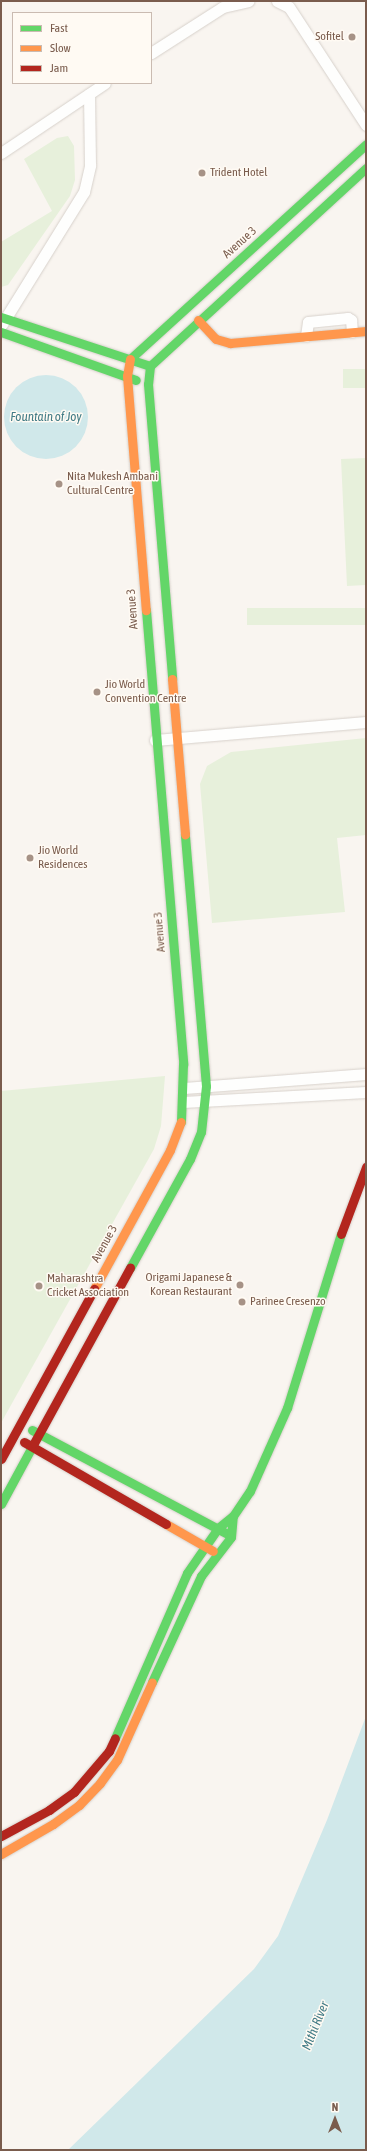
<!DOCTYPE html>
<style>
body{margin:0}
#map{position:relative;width:367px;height:2151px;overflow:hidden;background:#f9f5f0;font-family:"Asap Condensed",sans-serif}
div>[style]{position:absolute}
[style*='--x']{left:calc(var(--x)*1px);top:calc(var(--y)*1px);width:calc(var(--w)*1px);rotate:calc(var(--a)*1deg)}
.green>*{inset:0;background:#e7f0db;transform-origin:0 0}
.water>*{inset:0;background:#d0e8ea}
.round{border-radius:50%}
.roads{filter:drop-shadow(0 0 1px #d7d1cb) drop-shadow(0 0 1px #d7d1cb)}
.street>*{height:11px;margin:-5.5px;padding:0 5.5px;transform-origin:5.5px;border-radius:5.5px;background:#fefefd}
.fast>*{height:9px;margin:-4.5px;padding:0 4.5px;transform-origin:4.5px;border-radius:4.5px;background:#63d668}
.slow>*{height:9px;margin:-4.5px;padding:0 4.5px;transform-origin:4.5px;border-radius:4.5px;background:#ff974d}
.jam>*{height:9px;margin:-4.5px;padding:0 4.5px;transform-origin:4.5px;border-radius:4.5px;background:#b3261e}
.dots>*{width:11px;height:11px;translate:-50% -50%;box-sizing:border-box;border:2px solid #fffaf3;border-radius:50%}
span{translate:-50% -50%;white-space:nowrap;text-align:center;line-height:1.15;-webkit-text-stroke:3px #fffaf3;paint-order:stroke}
.poi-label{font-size:12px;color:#7a5c4d}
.right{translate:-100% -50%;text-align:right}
.left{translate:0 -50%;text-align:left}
.street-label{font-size:12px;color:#7a5c4d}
.water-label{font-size:13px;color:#437c86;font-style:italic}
.frame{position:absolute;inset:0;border:2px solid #7a5c4d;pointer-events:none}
.legend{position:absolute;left:12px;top:12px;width:140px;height:72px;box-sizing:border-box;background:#fffaf3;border:1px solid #cabbb1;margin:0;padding:5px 7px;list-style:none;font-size:12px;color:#7a5c4d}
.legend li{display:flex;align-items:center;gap:8px;height:20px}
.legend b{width:20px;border:1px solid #cabbb1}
.north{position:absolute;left:315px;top:2099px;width:40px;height:40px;-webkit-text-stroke:3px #fffaf3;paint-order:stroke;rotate:0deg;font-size:11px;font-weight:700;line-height:16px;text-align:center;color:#7a5c4d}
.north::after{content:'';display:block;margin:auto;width:14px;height:18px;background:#7a5c4d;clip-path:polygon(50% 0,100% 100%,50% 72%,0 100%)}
</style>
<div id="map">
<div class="green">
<i style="clip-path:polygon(68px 136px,74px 146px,75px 180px,70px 196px,8px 285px,1px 287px,1px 242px,52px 211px,24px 159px,57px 138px)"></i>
<i style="left:366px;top:369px;width:19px;height:23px;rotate:90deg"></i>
<i style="clip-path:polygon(366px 458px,366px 585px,347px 586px,341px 459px)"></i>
<i style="left:366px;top:608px;width:17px;height:119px;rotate:90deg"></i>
<i style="clip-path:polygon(366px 738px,366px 835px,337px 838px,345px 912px,212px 923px,200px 784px,207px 766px,231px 752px)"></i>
<i style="clip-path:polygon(165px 1076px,161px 1126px,154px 1149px,1px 1423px,1px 1091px)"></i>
</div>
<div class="water">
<i class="round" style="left:4px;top:375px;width:84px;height:84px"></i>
<i style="clip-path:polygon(366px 1716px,366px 2150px,68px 2150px,254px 1969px,278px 1936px,327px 1820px)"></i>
</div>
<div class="roads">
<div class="street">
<i style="--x:277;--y:1;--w:13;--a:27"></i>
<i style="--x:289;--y:7;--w:141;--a:56.9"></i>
<i style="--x:151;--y:53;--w:85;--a:-32.6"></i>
<i style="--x:223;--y:7;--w:26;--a:-13"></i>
<i style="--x:1;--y:153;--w:125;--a:-33.9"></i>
<i style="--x:2;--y:324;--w:155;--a:-58.2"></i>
<i style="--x:84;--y:192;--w:28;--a:-77"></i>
<i style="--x:90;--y:165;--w:71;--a:-90.8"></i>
<i style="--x:306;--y:336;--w:14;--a:-82"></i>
<i style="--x:308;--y:322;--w:40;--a:-5.7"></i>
<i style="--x:348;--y:318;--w:4;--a:34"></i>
<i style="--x:351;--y:320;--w:12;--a:85"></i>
<i style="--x:155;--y:740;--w:212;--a:-4.9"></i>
<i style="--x:184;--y:1088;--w:183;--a:-4.4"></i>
<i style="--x:183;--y:1102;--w:183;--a:-3.1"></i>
</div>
<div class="fast">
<i style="--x:1;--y:317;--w:157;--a:18.2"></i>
<i style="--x:150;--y:366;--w:18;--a:96"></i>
<i style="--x:148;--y:384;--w:296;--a:85.3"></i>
<i style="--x:1;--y:332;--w:143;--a:19.6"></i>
<i style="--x:130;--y:359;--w:319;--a:-42.3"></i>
<i style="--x:150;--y:366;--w:293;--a:-42.5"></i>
<i style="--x:146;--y:610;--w:456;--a:85.3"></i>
<i style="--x:183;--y:1064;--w:58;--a:92"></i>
<i style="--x:130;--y:1268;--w:124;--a:-61.2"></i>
<i style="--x:190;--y:1159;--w:29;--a:-68"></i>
<i style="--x:201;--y:1132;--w:46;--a:-83.8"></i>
<i style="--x:206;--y:1086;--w:253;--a:-94.8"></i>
<i style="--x:32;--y:1430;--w:220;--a:28"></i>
<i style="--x:1;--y:1504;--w:69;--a:-61.6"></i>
<i style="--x:152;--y:1682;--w:117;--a:-65.2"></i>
<i style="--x:201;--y:1576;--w:49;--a:-52.4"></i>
<i style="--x:231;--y:1537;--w:21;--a:-85"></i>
<i style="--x:115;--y:1738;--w:180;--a:-66.4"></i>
<i style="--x:187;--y:1573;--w:55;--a:-55.4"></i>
<i style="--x:218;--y:1528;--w:19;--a:-39"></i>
<i style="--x:233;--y:1516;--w:30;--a:-56"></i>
<i style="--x:250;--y:1491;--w:91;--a:-66"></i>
<i style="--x:287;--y:1408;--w:182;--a:-72.8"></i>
</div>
<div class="slow">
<i style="--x:198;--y:320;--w:26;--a:47"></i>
<i style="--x:216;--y:339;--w:15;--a:16"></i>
<i style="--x:230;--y:343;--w:137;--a:-5"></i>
<i style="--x:130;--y:359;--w:17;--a:100"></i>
<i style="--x:127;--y:376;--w:235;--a:85.4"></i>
<i style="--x:172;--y:679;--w:156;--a:85.2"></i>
<i style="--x:94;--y:1289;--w:158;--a:-61.3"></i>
<i style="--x:170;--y:1150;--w:30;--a:-69"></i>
<i style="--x:166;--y:1524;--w:54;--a:29.9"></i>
<i style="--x:1;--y:1854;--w:60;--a:-30"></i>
<i style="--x:53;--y:1824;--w:32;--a:-36"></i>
<i style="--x:79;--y:1805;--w:30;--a:-46"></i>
<i style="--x:100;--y:1783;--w:29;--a:-54"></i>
<i style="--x:117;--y:1760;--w:85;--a:-65.8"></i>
</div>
<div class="jam">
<i style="--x:341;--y:1234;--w:72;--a:-69.5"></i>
<i style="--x:24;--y:1442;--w:164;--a:30"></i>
<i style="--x:34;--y:1443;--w:200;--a:-61.3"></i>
<i style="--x:1;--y:1459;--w:194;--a:-61.3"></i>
<i style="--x:1;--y:1836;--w:55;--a:-28.4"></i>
<i style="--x:49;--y:1810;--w:31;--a:-36"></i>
<i style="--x:74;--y:1792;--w:54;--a:-49.5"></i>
<i style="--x:109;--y:1751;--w:14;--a:-65"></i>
</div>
</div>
<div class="dots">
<i style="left:352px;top:37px;background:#a69286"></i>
<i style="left:202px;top:173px;background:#a69286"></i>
<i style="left:59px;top:484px;background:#a69286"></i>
<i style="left:97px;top:692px;background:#a69286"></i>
<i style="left:30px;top:858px;background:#a69286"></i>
<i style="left:240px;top:1285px;background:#a69286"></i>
<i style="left:39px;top:1286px;background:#a69286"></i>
<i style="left:242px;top:1302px;background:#a69286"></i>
</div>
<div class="poi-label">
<span class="right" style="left:344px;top:37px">Sofitel</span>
<span class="left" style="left:210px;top:173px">Trident Hotel</span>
<span class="left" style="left:67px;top:484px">Nita Mukesh Ambani<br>Cultural Centre</span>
<span class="left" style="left:105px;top:692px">Jio World<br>Convention Centre</span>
<span class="left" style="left:38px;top:858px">Jio World<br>Residences</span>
<span class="right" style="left:232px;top:1285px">Origami Japanese &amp;<br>Korean Restaurant</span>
<span class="left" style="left:47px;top:1286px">Maharashtra<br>Cricket Association</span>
<span class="left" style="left:250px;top:1302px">Parinee Cresenzo</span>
</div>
<div class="street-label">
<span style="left:240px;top:243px;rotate:-42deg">Avenue 3</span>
<span style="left:133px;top:609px;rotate:-94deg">Avenue 3</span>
<span style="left:160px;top:932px;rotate:-95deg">Avenue 3</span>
<span style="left:105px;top:1244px;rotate:-61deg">Avenue 3</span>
</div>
<div class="water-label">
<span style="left:46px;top:417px">Fountain of Joy</span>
<span style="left:316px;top:2026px;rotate:-68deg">Mithi River</span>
</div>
<div class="frame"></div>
<ul class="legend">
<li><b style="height:5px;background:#63d668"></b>Fast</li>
<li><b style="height:5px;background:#ff974d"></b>Slow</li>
<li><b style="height:5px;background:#b3261e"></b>Jam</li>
</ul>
<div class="north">N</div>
</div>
